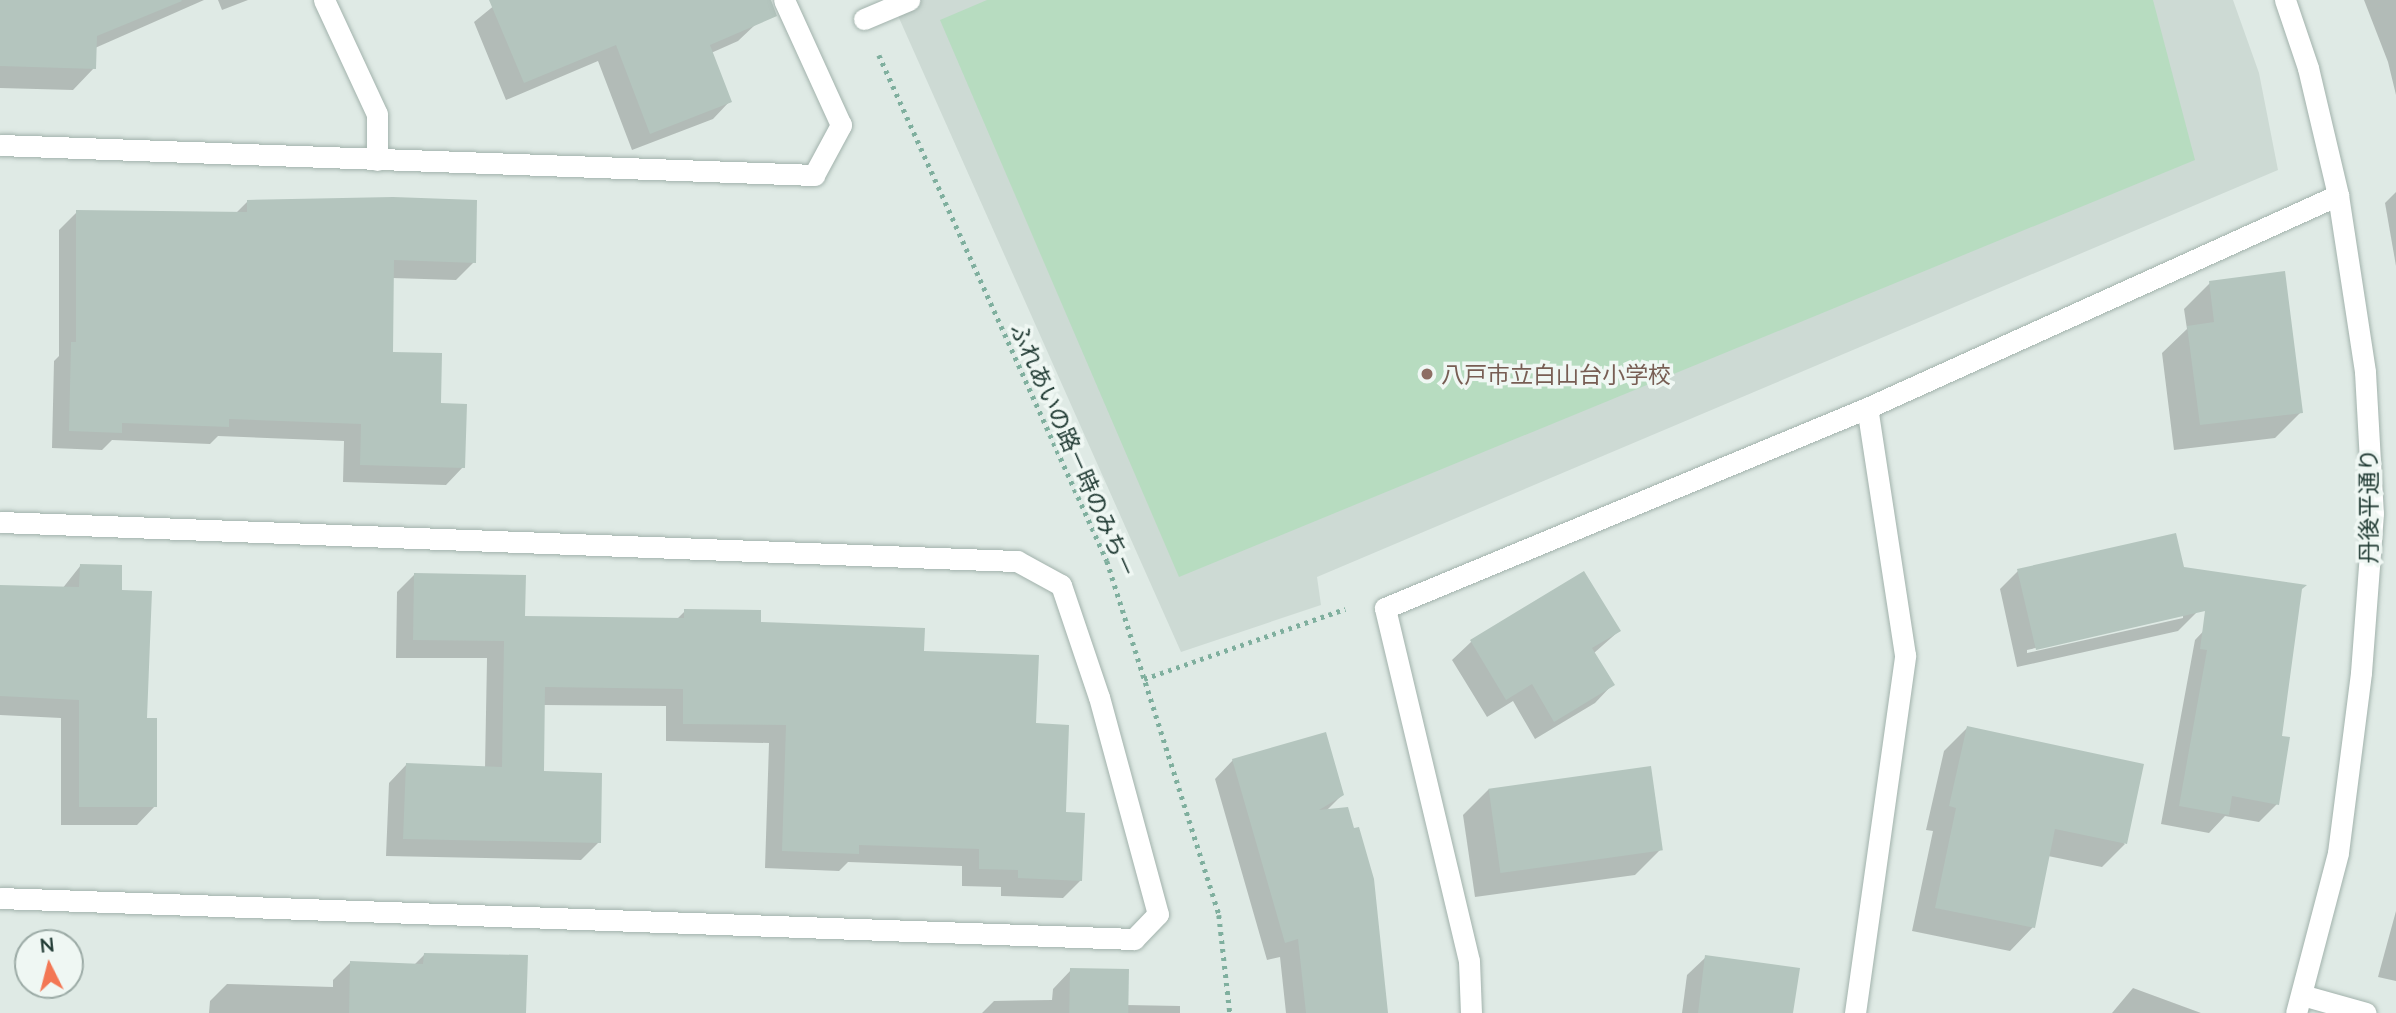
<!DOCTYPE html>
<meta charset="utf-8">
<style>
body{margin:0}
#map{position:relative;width:2396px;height:1013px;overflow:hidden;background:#dfeae5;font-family:Lato,"Noto Sans JP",sans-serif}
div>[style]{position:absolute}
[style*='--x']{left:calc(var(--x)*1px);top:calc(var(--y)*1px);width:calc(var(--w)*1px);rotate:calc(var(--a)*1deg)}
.built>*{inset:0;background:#cddad4}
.green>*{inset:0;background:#b7dcc0}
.shadow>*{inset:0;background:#0003}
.building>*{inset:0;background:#b4c5be;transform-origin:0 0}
.path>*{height:4.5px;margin-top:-2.25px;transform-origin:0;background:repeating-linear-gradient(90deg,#7faf9e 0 3.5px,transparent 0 8.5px)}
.roads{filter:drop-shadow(0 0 2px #a2b2ac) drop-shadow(0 0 2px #a2b2ac)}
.minor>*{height:21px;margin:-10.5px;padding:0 10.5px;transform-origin:10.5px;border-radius:10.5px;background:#fff}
.dots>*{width:19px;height:19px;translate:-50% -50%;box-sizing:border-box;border:4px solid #eff7f3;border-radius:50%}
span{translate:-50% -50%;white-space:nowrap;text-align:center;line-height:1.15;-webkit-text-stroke:7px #eff7f3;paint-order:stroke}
.education-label{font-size:23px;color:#785e54}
.left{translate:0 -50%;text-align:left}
.street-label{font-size:23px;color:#203a33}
.north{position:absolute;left:14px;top:929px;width:70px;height:70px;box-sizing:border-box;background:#eff7f3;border:2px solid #9caba6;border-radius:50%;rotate:354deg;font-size:19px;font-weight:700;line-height:28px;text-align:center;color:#203a33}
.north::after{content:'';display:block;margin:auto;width:24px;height:32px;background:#f37754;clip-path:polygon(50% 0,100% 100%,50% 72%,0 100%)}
</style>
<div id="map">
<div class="built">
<i style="clip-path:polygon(891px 0,2233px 0,2259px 73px,2278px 170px,1317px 577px,1321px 605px,1181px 652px)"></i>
</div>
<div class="green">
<i style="clip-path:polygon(987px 0,2153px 0,2195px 160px,1179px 577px,940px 20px)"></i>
</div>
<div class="shadow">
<i style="clip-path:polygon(0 0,204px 0,95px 48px,94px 68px,73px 90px,0 88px)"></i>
<i style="clip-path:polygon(218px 0,248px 0,222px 10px)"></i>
<i style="clip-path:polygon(501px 0,745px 0,756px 24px,738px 41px,711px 53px,730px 101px,713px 119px,632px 150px,598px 61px,506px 100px,474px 22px)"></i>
<i style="clip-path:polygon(2364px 0,2396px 0,2396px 95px,2388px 62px)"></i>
<i style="clip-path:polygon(2396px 192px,2396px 266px,2385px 203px)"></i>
<i style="clip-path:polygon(248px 201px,474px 262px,456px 280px,392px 278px,391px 354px,439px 405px,463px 467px,446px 485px,343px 482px,344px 441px,218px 436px,210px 444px,112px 440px,102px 450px,52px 448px,54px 361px,59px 356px,59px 230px,77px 212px,236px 213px)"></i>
<i style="clip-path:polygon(2210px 283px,2301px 412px,2275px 438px,2174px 450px,2162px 353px,2187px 329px,2184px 309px)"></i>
<i style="clip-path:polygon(81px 565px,120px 592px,145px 720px,155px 806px,137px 825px,61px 825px,61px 718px,0 715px,0 587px,62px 589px)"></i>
<i style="clip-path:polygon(evenodd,2018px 571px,2197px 612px,2178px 631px,2017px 667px,2000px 589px,2018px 571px,2183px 614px,2183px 618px,2027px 653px,2027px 650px,2183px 614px)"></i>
<i style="clip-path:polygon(415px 574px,523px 618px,676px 620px,685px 611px,923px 653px,1034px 724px,1081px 880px,1063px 898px,1001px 896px,1001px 887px,962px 886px,962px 866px,848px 862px,839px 871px,765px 868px,769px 743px,666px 741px,666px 706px,543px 705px,542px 773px,599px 842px,581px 860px,386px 856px,389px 783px,406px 765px,485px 768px,487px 658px,396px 658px,397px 592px)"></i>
<i style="clip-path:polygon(1584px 574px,1619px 631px,1594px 653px,1613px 684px,1595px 703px,1535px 739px,1513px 701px,1487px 717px,1452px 660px,1471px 642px)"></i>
<i style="clip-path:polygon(2213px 621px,2277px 804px,2259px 822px,2225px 816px,2209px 833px,2161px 824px,2195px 640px)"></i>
<i style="clip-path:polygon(1967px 728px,2125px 844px,2102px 867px,2048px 856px,2033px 927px,2010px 951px,1912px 931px,1933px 831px,1926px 830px,1944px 751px)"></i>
<i style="clip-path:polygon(1233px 760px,1342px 795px,1326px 811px,1386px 1013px,1286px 1013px,1280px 957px,1267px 960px,1215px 779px)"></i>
<i style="clip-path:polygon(1489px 789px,1661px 849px,1635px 875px,1475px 897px,1463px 815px)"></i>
<i style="clip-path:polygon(2396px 911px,2396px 981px,2378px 977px)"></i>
<i style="clip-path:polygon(424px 955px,524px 1013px,209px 1013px,210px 1001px,227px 984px,333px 987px,333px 980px,351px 962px,414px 965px)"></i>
<i style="clip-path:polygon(1706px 957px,1792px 1013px,1682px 1013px,1687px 975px)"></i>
<i style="clip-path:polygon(1071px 970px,1126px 1005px,1180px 1006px,1180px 1013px,982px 1013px,994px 1001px,1052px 1000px,1053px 989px)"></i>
<i style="clip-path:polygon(2133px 988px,2201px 1013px,2112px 1013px)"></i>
</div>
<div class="building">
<i style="clip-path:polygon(0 0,181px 0,182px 1px,97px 36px,96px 69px,0 66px)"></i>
<i style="clip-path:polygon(489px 0,771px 0,777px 16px,710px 45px,732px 102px,650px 134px,616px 45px,524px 83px)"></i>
<i style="clip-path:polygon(393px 197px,477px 200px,476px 263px,394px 260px,393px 352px,442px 353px,441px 403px,467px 404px,465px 468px,360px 465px,361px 424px,229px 419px,229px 427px,122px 423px,122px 433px,69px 431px,71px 342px,76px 342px,76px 210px,247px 212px,247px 200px)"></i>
<i style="clip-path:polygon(2285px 271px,2303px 413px,2200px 425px,2187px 326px,2214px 322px,2209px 281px)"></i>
<i style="clip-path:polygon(2176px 533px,2184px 567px,2307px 585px,2302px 589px,2282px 736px,2290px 737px,2279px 805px,2232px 796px,2229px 815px,2179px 806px,2207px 650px,2200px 649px,2205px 611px,2036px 650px,2017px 569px)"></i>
<i style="clip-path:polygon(80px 564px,122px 565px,122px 590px,152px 591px,147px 718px,157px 718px,157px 807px,79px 807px,79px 700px,0 696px,0 585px,79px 587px)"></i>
<i style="clip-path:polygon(1584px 571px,1621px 631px,1592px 648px,1615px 685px,1554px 722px,1532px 684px,1506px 700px,1470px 640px)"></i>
<i style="clip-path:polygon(414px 573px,526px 575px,525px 616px,684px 618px,684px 609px,761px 610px,761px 622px,925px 628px,924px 651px,1039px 655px,1036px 723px,1069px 725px,1066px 812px,1085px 813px,1082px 881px,1018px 878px,1018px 870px,979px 869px,979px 849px,859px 845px,859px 854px,782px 851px,786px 725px,683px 724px,683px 689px,545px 687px,544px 771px,602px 773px,601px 843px,403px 839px,406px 763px,502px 767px,504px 641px,413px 640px)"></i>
<i style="clip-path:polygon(1967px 726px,2144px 764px,2127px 844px,2055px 829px,2035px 928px,1935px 908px,1956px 808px,1949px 806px)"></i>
<i style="clip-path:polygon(1326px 732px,1344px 795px,1319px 810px,1348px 807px,1354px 828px,1359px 827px,1374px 879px,1388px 1013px,1306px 1013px,1298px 939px,1285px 943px,1232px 759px)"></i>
<i style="left:1651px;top:766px;width:85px;height:164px;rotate:82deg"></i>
<i style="clip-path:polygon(424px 953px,528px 955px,526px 1013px,349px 1013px,350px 961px,423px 964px)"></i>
<i style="clip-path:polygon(1705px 955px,1800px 968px,1793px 1013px,1698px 1013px)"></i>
<i style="left:1070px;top:968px;width:59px;height:45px;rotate:1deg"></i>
</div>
<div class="path">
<i style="--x:879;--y:55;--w:555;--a:65.74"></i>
<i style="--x:1107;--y:561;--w:371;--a:72.4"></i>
<i style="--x:1219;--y:915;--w:99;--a:83.6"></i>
<i style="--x:1144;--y:679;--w:213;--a:-19.2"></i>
</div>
<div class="roads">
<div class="minor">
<i style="--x:324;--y:0;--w:126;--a:65.1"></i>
<i style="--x:377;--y:114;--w:46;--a:90"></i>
<i style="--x:2285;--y:0;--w:72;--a:71.3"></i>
<i style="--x:2308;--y:68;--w:130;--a:76.7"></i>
<i style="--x:2338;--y:195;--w:179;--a:81.3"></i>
<i style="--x:2365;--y:372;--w:141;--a:86.8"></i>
<i style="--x:2373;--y:513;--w:160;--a:94.3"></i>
<i style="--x:2361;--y:673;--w:181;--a:97.3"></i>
<i style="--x:2338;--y:853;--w:165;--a:104.7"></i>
<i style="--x:864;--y:19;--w:49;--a:-22.9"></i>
<i style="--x:0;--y:145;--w:815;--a:2.11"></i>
<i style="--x:814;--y:175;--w:57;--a:-61.6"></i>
<i style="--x:841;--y:125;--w:137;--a:-114.5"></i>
<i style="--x:0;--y:522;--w:1018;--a:2.2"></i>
<i style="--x:1017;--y:561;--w:50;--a:28.6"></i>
<i style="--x:1061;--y:585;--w:118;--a:71.3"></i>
<i style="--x:1099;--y:697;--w:225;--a:74.8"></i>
<i style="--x:1158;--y:914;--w:35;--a:134"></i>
<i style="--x:1134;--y:939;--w:1135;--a:-177.93"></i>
<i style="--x:2302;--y:995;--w:66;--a:15.7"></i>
<i style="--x:1471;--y:1013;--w:52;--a:-92.2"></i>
<i style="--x:1469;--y:961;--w:363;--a:-103.4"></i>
<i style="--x:1385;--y:608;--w:522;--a:-22.54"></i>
<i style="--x:1867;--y:408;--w:517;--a:-24.33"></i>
<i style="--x:1855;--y:1013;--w:361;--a:-82"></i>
<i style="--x:1905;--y:655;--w:250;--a:-98.7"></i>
</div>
</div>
<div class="dots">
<i style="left:1427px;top:374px;background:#8d6e63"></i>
</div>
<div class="education-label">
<span class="left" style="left:1441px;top:374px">八戸市立白山台小学校</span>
</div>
<div class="street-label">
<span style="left:1074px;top:450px;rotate:66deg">ふれあいの路－時のみち－</span>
<span style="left:2368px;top:506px;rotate:-90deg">丹後平通り</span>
</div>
<div class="north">N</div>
</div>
